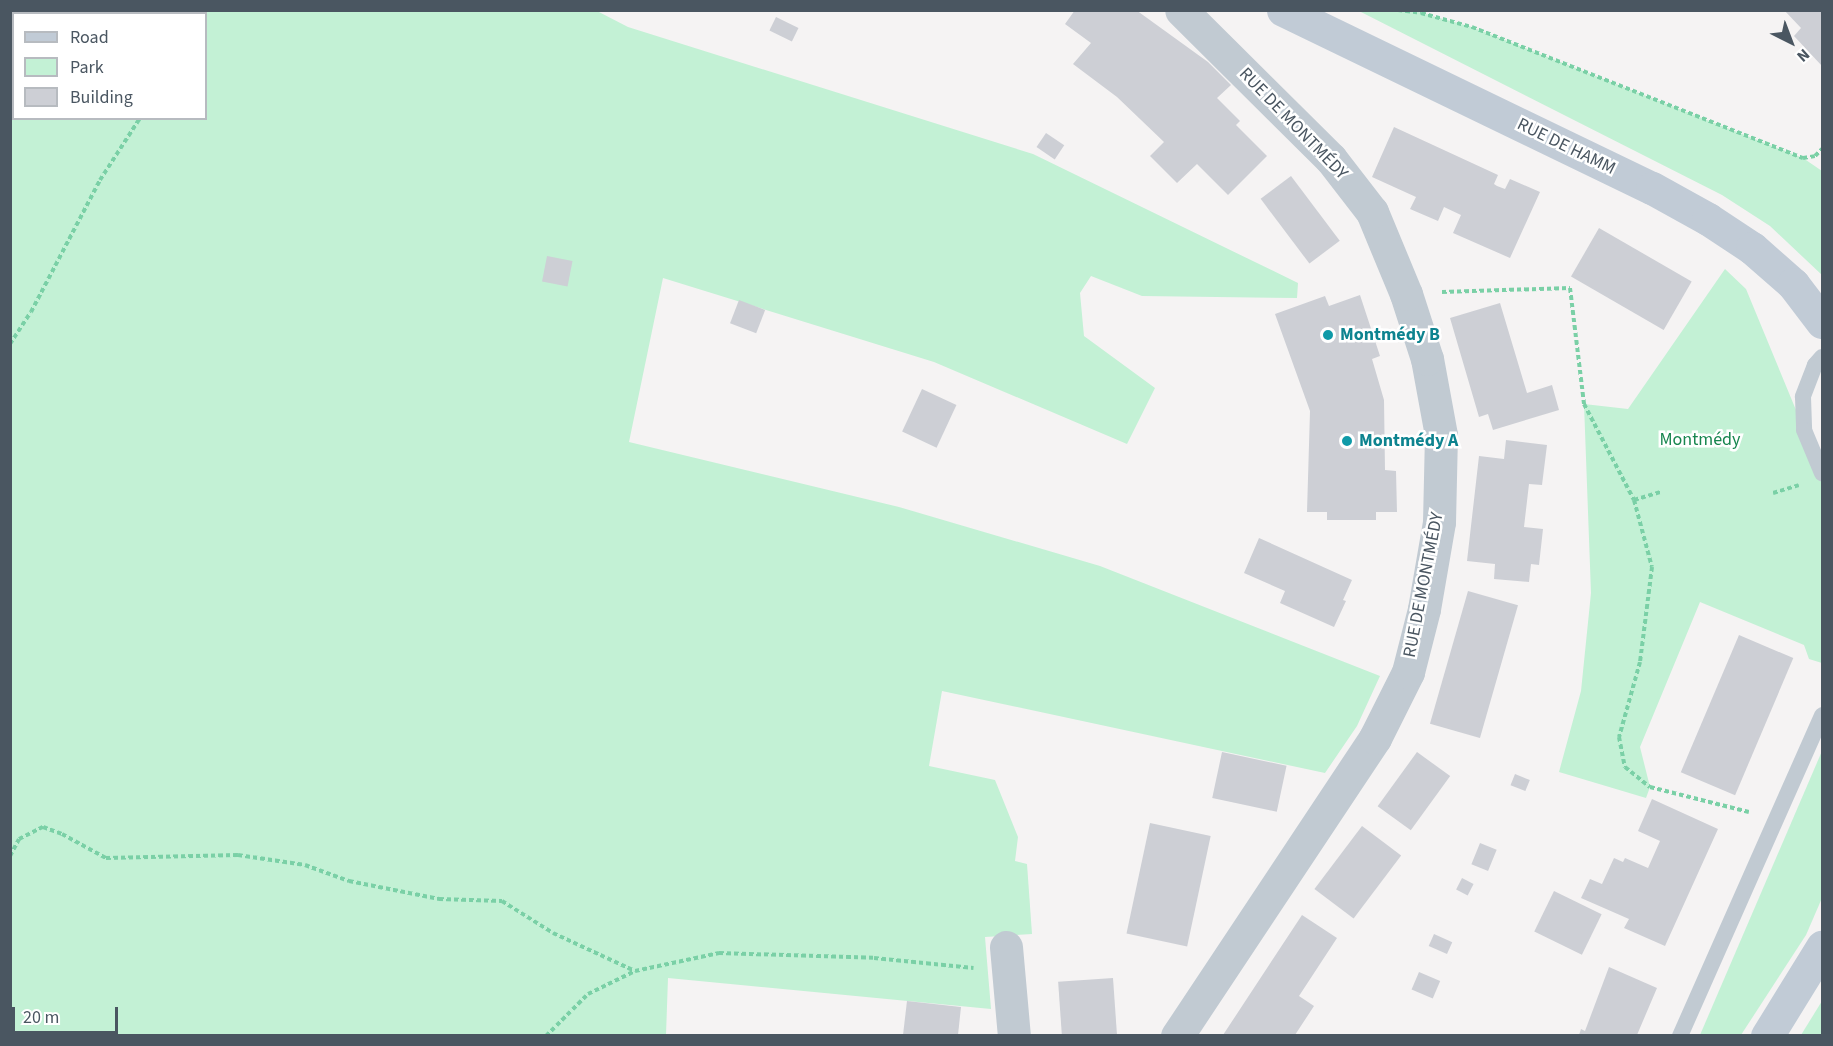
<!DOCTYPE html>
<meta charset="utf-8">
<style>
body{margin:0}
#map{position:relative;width:1833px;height:1046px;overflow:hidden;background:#f5f3f3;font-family:"Source Sans 3",sans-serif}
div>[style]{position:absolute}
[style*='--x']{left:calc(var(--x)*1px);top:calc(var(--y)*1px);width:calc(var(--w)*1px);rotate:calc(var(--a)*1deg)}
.green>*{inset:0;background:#c3f1d5}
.building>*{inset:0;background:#cdcfd5;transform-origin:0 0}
.path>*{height:4px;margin-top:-2px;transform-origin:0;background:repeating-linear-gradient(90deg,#7ad0a6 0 4.5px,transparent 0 7.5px)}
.service>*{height:16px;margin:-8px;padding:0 8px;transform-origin:8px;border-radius:8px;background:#c1cad2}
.minor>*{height:33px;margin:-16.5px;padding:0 16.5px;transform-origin:16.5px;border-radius:16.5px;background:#c1cad2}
.secondary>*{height:33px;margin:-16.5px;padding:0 16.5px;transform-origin:16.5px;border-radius:16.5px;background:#c1cbd6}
.dots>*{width:16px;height:16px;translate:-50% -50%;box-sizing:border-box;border:3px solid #fff;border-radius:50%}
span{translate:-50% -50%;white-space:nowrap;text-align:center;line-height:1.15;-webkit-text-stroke:5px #fff;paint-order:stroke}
.street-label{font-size:18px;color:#4a5661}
.culture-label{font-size:18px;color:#0d838f;font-weight:700}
.left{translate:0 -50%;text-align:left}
.park-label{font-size:18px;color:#17864f}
.frame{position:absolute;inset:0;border:12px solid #4a5661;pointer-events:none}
.legend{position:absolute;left:12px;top:12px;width:195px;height:108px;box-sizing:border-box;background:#fff;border:2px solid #b7bbc0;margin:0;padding:8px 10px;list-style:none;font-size:18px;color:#4a5661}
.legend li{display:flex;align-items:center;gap:12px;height:30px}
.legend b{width:30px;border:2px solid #b7bbc0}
.north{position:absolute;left:1761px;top:12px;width:60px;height:60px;-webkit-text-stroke:4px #fff;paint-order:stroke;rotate:138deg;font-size:16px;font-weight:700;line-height:24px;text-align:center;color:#4a5661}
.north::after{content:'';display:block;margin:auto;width:21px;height:27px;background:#4a5661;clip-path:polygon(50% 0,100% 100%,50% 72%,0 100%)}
.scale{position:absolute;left:12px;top:1007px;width:106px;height:27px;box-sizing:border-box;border:3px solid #4a5661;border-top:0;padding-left:8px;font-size:18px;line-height:21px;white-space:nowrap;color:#4a5661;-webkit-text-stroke:4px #fff;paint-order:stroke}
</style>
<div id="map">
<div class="green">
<i style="clip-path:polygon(evenodd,10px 11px,597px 11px,628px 27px,1033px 154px,1298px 283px,1297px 298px,1142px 296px,1091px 276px,1080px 293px,1084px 336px,1155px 388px,1127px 444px,934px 362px,663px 278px,629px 442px,899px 507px,1100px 566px,1380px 676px,1357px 726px,1325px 773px,942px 691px,929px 766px,995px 780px,1018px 837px,1015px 861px,1027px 864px,1032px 934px,985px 937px,991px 1009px,668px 978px,666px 1035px,11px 1035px,10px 11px,14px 14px,206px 14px,206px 118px,14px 118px,14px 14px)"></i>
<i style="clip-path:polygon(1359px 11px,1415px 11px,1472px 27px,1803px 158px,1822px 171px,1822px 275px,1770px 226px,1722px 195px)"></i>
<i style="clip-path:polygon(1725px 269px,1746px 289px,1822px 473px,1822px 663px,1809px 659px,1804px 645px,1700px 602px,1640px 747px,1650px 787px,1646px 798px,1559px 772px,1581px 691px,1591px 593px,1584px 404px,1628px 409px)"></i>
<i style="clip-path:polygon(1822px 751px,1822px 898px,1806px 935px,1741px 1035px,1700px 1035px)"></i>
<i style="clip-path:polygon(1822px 1001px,1822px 1035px,1801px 1035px)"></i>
</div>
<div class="building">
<i style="clip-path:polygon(1075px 10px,1136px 10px,1208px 62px,1231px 85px,1217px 98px,1240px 121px,1236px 125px,1267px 156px,1228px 195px,1197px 164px,1177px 183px,1150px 156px,1164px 142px,1117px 97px,1073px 64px,1091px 43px,1065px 24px)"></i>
<i style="clip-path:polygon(1784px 10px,1822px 10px,1822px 66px,1794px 36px,1801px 28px)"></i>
<i style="left:776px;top:17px;width:25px;height:15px;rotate:26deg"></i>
<i style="clip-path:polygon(1394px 127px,1498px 175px,1494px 184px,1497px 186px,1505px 189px,1510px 179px,1540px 192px,1510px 258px,1453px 233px,1461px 215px,1444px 207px,1438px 221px,1410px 209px,1416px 197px,1372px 177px)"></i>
<i style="left:1046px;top:133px;width:22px;height:17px;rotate:34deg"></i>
<i style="left:1291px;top:176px;width:81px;height:38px;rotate:53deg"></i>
<i style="left:1599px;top:228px;width:107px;height:56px;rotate:30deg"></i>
<i style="left:547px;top:256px;width:26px;height:26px;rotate:11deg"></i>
<i style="clip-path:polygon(1360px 295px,1380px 356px,1372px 359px,1384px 400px,1385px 470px,1396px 471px,1397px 512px,1376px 512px,1376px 520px,1327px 520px,1327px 512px,1307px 512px,1310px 411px,1275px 314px,1325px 296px,1329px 306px)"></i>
<i style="left:739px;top:300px;width:28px;height:25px;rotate:21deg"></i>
<i style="clip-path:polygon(1500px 303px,1527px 393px,1552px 385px,1559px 410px,1493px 430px,1488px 414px,1479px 417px,1450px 318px)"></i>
<i style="left:922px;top:389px;width:38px;height:47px;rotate:25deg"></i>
<i style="clip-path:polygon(1506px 440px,1547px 445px,1542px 485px,1529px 484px,1524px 527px,1543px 529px,1539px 565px,1531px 564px,1529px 582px,1494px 579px,1495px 564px,1467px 561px,1479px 456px,1504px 459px)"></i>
<i style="clip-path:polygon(1259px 538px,1352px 580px,1343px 600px,1346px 601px,1334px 627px,1280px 603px,1285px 591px,1244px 573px)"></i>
<i style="left:1468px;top:591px;width:52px;height:138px;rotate:16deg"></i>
<i style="left:1739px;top:635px;width:59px;height:149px;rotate:23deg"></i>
<i style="left:1222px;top:752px;width:66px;height:47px;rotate:12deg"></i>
<i style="left:1417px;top:752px;width:41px;height:67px;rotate:36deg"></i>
<i style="left:1515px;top:774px;width:16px;height:12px;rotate:22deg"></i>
<i style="clip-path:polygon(1652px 799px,1718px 829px,1665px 946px,1624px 928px,1629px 919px,1581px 898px,1590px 879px,1602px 884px,1614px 858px,1623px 862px,1625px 858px,1648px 868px,1660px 841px,1638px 831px)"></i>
<i style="left:1150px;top:823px;width:62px;height:113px;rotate:12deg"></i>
<i style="left:1362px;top:826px;width:49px;height:79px;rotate:37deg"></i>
<i style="left:1480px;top:843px;width:18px;height:23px;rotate:22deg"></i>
<i style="left:1462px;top:878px;width:13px;height:13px;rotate:27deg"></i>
<i style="left:1554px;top:891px;width:53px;height:45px;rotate:26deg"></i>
<i style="clip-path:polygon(1302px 915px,1337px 938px,1299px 996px,1314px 1006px,1295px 1035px,1223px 1035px)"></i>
<i style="left:1434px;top:934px;width:20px;height:13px;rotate:24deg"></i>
<i style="clip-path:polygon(1609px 967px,1657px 988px,1637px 1035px,1579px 1035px,1581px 1029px,1585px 1031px)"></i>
<i style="left:1419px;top:972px;width:23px;height:19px;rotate:23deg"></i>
<i style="left:1113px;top:978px;width:57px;height:55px;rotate:86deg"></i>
<i style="clip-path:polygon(907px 1001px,961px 1007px,958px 1035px,903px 1035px)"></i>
</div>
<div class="path">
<i style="--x:1398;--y:10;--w:23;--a:7"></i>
<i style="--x:1421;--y:13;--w:53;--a:15.4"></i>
<i style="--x:1472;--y:27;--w:356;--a:21.6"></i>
<i style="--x:1803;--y:158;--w:12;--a:-9"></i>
<i style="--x:1815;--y:156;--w:10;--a:-45"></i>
<i style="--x:67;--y:14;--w:4;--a:-63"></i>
<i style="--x:194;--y:14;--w:4;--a:-63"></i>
<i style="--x:10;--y:89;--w:6;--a:-45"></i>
<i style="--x:1442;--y:292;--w:128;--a:-1.8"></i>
<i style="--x:1570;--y:288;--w:117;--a:83.1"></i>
<i style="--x:1584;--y:404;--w:108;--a:62.5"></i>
<i style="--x:1634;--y:500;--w:69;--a:75"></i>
<i style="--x:1652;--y:567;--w:96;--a:97.2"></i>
<i style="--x:1640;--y:662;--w:78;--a:105.6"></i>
<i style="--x:1619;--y:737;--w:31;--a:79"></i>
<i style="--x:1625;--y:767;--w:32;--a:39"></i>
<i style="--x:1650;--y:787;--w:102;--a:14.2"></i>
<i style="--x:10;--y:344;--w:38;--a:-57"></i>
<i style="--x:31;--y:312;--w:149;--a:-62.4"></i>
<i style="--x:100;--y:180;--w:74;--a:-57.2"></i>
<i style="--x:1773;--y:493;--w:27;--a:-17"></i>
<i style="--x:1634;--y:500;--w:28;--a:-17"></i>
<i style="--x:10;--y:856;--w:19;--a:-62"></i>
<i style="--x:19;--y:839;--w:27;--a:-27"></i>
<i style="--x:43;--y:827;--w:20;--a:20"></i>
<i style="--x:62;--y:834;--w:50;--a:28.6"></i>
<i style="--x:106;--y:858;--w:132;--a:-1.3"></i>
<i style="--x:238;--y:855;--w:68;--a:8.5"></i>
<i style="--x:305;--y:865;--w:47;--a:20"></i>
<i style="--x:349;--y:881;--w:92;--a:11.3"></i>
<i style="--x:439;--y:899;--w:63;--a:1.8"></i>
<i style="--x:502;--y:901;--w:60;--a:32.1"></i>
<i style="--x:553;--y:933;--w:90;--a:24.9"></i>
<i style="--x:546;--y:1036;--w:59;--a:-45"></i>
<i style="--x:588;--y:994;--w:52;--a:-26.1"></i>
<i style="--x:635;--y:971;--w:86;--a:-12.1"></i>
<i style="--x:719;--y:953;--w:155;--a:1.8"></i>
<i style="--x:874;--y:958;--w:100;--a:5.8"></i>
</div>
<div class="service">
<i style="--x:1822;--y:357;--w:11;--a:131"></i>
<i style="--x:1815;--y:365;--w:34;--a:111"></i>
<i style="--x:1803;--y:397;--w:33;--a:88"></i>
<i style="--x:1804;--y:430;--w:47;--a:67.3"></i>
<i style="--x:1680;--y:1036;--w:351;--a:-66.1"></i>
</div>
<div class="minor">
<i style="--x:1006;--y:947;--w:89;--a:84.9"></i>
<i style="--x:1177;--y:1036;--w:358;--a:-56.4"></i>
<i style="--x:1375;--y:738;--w:74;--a:-63.4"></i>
<i style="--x:1408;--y:672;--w:65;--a:-75.7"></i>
<i style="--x:1424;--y:609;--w:88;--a:-80.2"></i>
<i style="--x:1439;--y:522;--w:87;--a:-88.7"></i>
<i style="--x:1441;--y:435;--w:77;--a:-100.4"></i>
<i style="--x:1427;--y:359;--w:68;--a:-107.9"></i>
<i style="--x:1406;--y:294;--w:89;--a:-112.5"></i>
<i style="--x:1372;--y:212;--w:67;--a:-127.7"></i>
<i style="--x:1331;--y:159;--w:211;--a:-135.2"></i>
</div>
<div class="secondary">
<i style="--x:1283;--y:10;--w:410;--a:25.8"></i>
<i style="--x:1652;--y:188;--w:64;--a:29"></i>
<i style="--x:1708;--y:219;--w:53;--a:33.4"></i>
<i style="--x:1752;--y:248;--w:55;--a:41.3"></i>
<i style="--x:1793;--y:284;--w:48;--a:52.7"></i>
<i style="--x:1767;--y:1036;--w:105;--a:-58.3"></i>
</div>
<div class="dots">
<i style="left:1328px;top:335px;background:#0f9aa8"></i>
<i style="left:1347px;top:441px;background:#0f9aa8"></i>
</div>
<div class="street-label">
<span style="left:1293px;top:124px;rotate:46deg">RUE DE MONTMÉDY</span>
<span style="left:1566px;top:147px;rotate:26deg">RUE DE HAMM</span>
<span style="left:1424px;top:585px;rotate:-79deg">RUE DE MONTMÉDY</span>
</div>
<div class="culture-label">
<span class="left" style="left:1340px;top:335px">Montmédy B</span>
<span class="left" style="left:1359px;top:441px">Montmédy A</span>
</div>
<div class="park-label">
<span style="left:1700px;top:440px">Montmédy</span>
</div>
<div class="frame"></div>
<ul class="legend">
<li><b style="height:8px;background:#c1cbd6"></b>Road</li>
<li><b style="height:16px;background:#c3f1d5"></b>Park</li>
<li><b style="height:16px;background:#cdcfd5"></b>Building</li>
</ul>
<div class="north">N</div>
<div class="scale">20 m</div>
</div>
